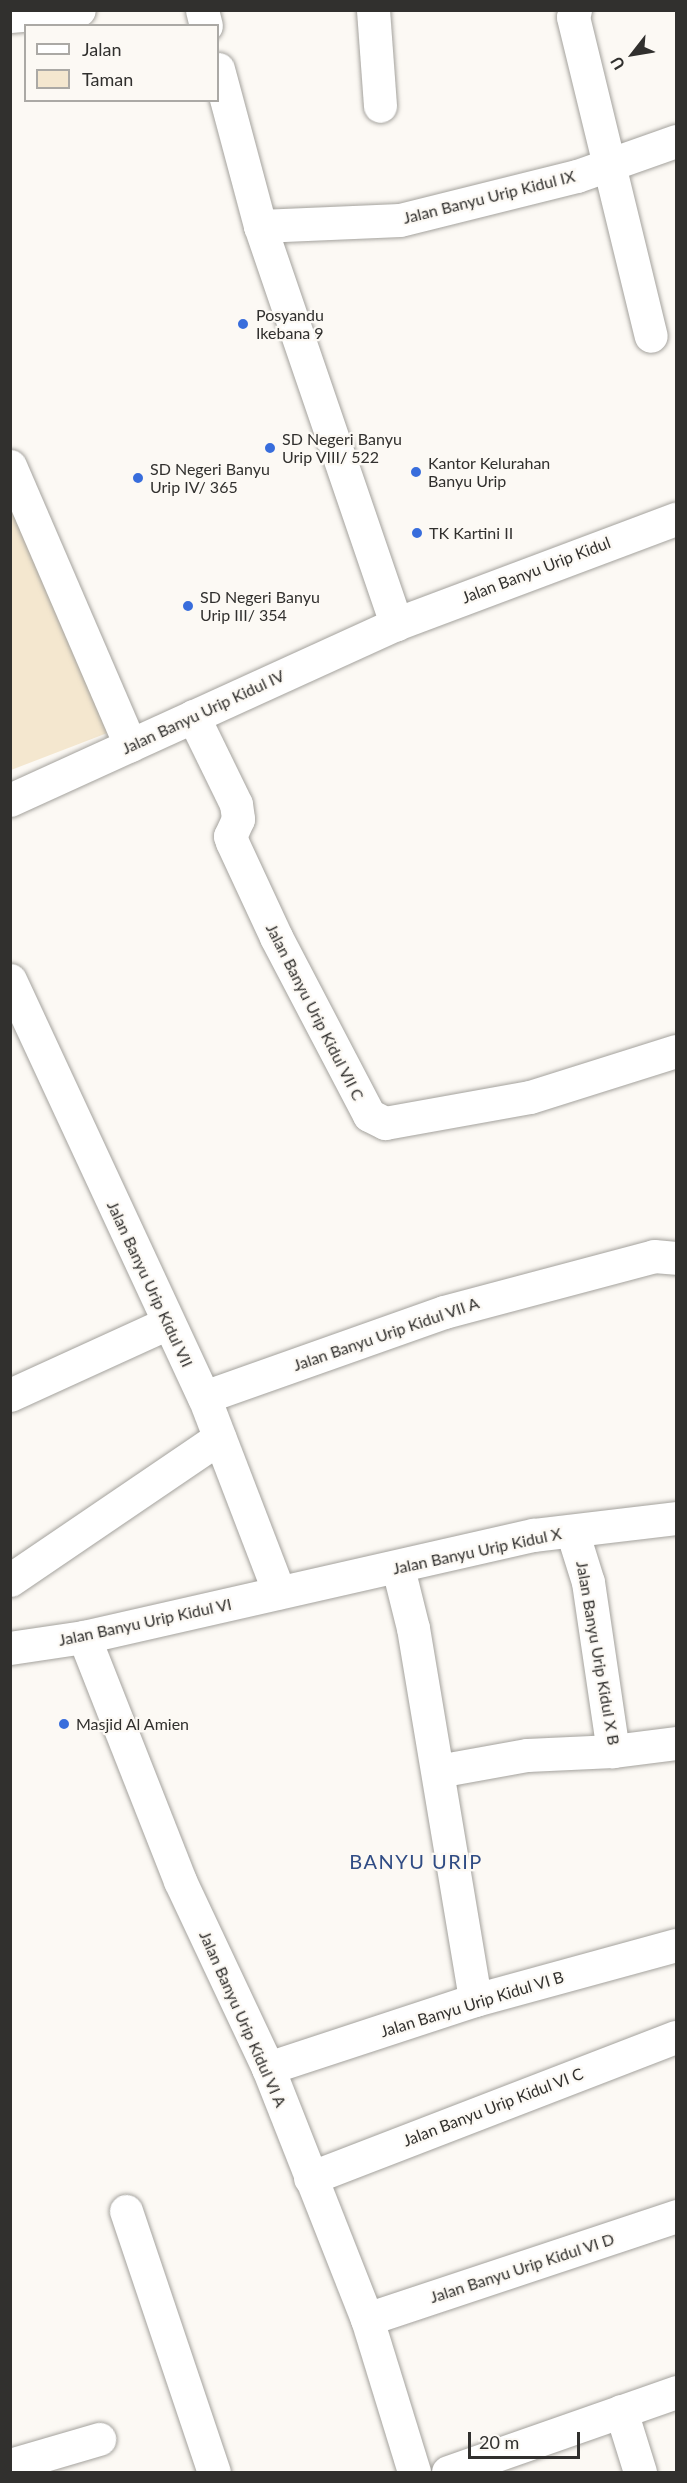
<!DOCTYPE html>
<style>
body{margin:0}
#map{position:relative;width:687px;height:2483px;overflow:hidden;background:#fcf9f4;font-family:Lato,sans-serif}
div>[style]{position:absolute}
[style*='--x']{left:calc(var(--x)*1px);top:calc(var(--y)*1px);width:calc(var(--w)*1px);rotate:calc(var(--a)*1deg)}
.green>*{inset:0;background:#f4e7cf}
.roads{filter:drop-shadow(0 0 2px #a4a29d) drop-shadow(0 0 2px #a4a29d)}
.street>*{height:33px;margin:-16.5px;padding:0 16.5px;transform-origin:16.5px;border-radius:16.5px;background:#fff}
.dots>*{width:16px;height:16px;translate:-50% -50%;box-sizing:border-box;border:3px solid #fcf9f4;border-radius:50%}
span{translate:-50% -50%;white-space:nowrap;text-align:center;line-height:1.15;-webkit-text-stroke:4.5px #fcf9f4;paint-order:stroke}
.street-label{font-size:16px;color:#31302e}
.poi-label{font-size:16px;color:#31302e}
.left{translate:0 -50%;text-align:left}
.quarter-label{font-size:20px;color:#304c84;letter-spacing:1.5px}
.frame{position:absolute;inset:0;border:12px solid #31302e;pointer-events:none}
.legend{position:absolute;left:24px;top:24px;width:195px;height:78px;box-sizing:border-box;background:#fcf9f4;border:2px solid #aba9a5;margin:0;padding:8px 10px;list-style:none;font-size:18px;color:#31302e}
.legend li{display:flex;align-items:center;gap:12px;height:30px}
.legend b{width:30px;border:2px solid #aba9a5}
.north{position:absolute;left:603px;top:24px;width:60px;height:60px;-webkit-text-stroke:4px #fcf9f4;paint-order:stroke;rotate:239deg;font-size:16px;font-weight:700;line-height:24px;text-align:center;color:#31302e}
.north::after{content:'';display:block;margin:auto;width:21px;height:27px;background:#31302e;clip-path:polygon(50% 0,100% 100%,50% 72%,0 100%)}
.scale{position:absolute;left:468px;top:2432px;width:112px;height:27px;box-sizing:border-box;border:3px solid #31302e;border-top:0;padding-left:8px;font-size:18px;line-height:21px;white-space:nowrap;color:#31302e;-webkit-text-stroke:4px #fcf9f4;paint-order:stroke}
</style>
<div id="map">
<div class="green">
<i style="clip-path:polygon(10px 495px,110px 732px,11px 770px,10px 770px)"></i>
</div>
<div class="roads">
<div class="street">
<i style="--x:202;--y:10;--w:16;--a:76"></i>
<i style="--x:373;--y:10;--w:96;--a:85.8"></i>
<i style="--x:575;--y:10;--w:7;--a:106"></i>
<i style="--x:573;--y:17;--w:328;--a:76.3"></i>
<i style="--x:10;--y:16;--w:69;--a:-5"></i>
<i style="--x:218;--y:69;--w:163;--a:75"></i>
<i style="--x:260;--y:226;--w:421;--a:71.1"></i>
<i style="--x:260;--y:226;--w:140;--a:-2.5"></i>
<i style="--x:400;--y:220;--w:182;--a:-14"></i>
<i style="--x:577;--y:176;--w:105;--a:-19.5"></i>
<i style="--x:10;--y:466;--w:304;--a:66.7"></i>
<i style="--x:193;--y:716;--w:98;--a:64"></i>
<i style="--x:236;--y:804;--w:15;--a:82"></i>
<i style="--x:238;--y:819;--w:19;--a:115"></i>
<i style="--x:230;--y:836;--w:6;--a:72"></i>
<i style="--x:232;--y:842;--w:105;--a:65.1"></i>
<i style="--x:276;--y:937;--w:201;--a:62.4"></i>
<i style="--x:369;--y:1115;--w:18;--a:27"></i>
<i style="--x:385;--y:1123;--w:147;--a:-10.2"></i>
<i style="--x:530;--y:1097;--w:153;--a:-17.5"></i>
<i style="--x:10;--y:800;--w:424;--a:-24.5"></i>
<i style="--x:396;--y:624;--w:299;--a:-20.6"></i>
<i style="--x:10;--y:980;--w:460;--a:65.1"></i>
<i style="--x:204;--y:1397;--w:209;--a:69"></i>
<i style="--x:10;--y:1395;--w:174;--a:-24.5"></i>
<i style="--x:204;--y:1397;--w:255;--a:-19.5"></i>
<i style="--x:444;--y:1312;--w:217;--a:-14.9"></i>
<i style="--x:654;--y:1256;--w:22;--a:5"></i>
<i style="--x:572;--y:1531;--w:53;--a:72.6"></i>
<i style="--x:588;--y:1582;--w:171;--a:81.6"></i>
<i style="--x:613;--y:1751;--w:64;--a:-7.2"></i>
<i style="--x:398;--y:1568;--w:62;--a:76"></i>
<i style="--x:413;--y:1628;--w:377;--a:80.5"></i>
<i style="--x:10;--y:1580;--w:253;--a:-34.2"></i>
<i style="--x:84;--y:1637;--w:262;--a:68.5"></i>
<i style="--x:180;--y:1881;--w:207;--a:64.8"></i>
<i style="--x:268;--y:2068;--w:270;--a:68.5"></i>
<i style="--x:367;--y:2319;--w:160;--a:72.9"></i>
<i style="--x:10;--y:1648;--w:75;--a:-8.5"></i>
<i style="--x:84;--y:1637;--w:461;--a:-12.8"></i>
<i style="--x:534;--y:1535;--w:143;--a:-6.8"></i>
<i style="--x:438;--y:1771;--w:90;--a:-10.2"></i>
<i style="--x:527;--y:1755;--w:86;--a:-2.7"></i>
<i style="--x:268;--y:2068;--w:218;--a:-18.2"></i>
<i style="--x:475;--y:2000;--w:208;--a:-15.3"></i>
<i style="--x:310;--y:2178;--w:392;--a:-21.1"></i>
<i style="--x:126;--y:2211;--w:275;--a:71.4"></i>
<i style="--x:367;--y:2319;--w:326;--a:-18.4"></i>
<i style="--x:621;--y:2411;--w:64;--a:72.7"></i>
<i style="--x:10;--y:2465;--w:93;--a:-16.3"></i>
<i style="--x:448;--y:2472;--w:242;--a:-19.3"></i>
</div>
</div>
<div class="dots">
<i style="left:243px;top:324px;background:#386ddc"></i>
<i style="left:270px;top:448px;background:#386ddc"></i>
<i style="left:416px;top:472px;background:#386ddc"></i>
<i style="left:138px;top:478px;background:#386ddc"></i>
<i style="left:417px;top:533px;background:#386ddc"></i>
<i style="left:188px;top:606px;background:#386ddc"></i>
<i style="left:64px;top:1724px;background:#386ddc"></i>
</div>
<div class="street-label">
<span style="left:489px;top:197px;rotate:-14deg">Jalan Banyu Urip Kidul IX</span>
<span style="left:536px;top:570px;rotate:-21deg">Jalan Banyu Urip Kidul</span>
<span style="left:203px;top:712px;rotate:-25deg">Jalan Banyu Urip Kidul IV</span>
<span style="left:315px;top:1012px;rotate:63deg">Jalan Banyu Urip Kidul VII C</span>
<span style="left:150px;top:1284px;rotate:65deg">Jalan Banyu Urip Kidul VII</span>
<span style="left:386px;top:1334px;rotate:-19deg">Jalan Banyu Urip Kidul VII A</span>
<span style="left:477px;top:1551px;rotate:-12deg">Jalan Banyu Urip Kidul X</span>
<span style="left:145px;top:1622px;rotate:-12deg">Jalan Banyu Urip Kidul VI</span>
<span style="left:598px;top:1653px;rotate:80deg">Jalan Banyu Urip Kidul X B</span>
<span style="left:472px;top:2004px;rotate:-17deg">Jalan Banyu Urip Kidul VI B</span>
<span style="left:243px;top:2019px;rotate:66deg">Jalan Banyu Urip Kidul VI A</span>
<span style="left:493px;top:2107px;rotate:-21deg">Jalan Banyu Urip Kidul VI C</span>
<span style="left:522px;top:2268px;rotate:-18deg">Jalan Banyu Urip Kidul VI D</span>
</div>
<div class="poi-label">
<span class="left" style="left:256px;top:324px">Posyandu<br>Ikebana 9</span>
<span class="left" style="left:282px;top:448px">SD Negeri Banyu<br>Urip VIII/ 522</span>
<span class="left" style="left:428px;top:472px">Kantor Kelurahan<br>Banyu Urip</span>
<span class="left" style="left:150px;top:478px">SD Negeri Banyu<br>Urip IV/ 365</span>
<span class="left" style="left:429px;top:533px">TK Kartini II</span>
<span class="left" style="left:200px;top:606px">SD Negeri Banyu<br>Urip III/ 354</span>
<span class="left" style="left:76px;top:1724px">Masjid Al Amien</span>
</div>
<div class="quarter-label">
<span style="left:416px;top:1861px">BANYU URIP</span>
</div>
<div class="frame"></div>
<ul class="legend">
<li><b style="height:8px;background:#fff"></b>Jalan</li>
<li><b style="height:16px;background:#f4e7cf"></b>Taman</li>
</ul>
<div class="north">U</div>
<div class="scale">20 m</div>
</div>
